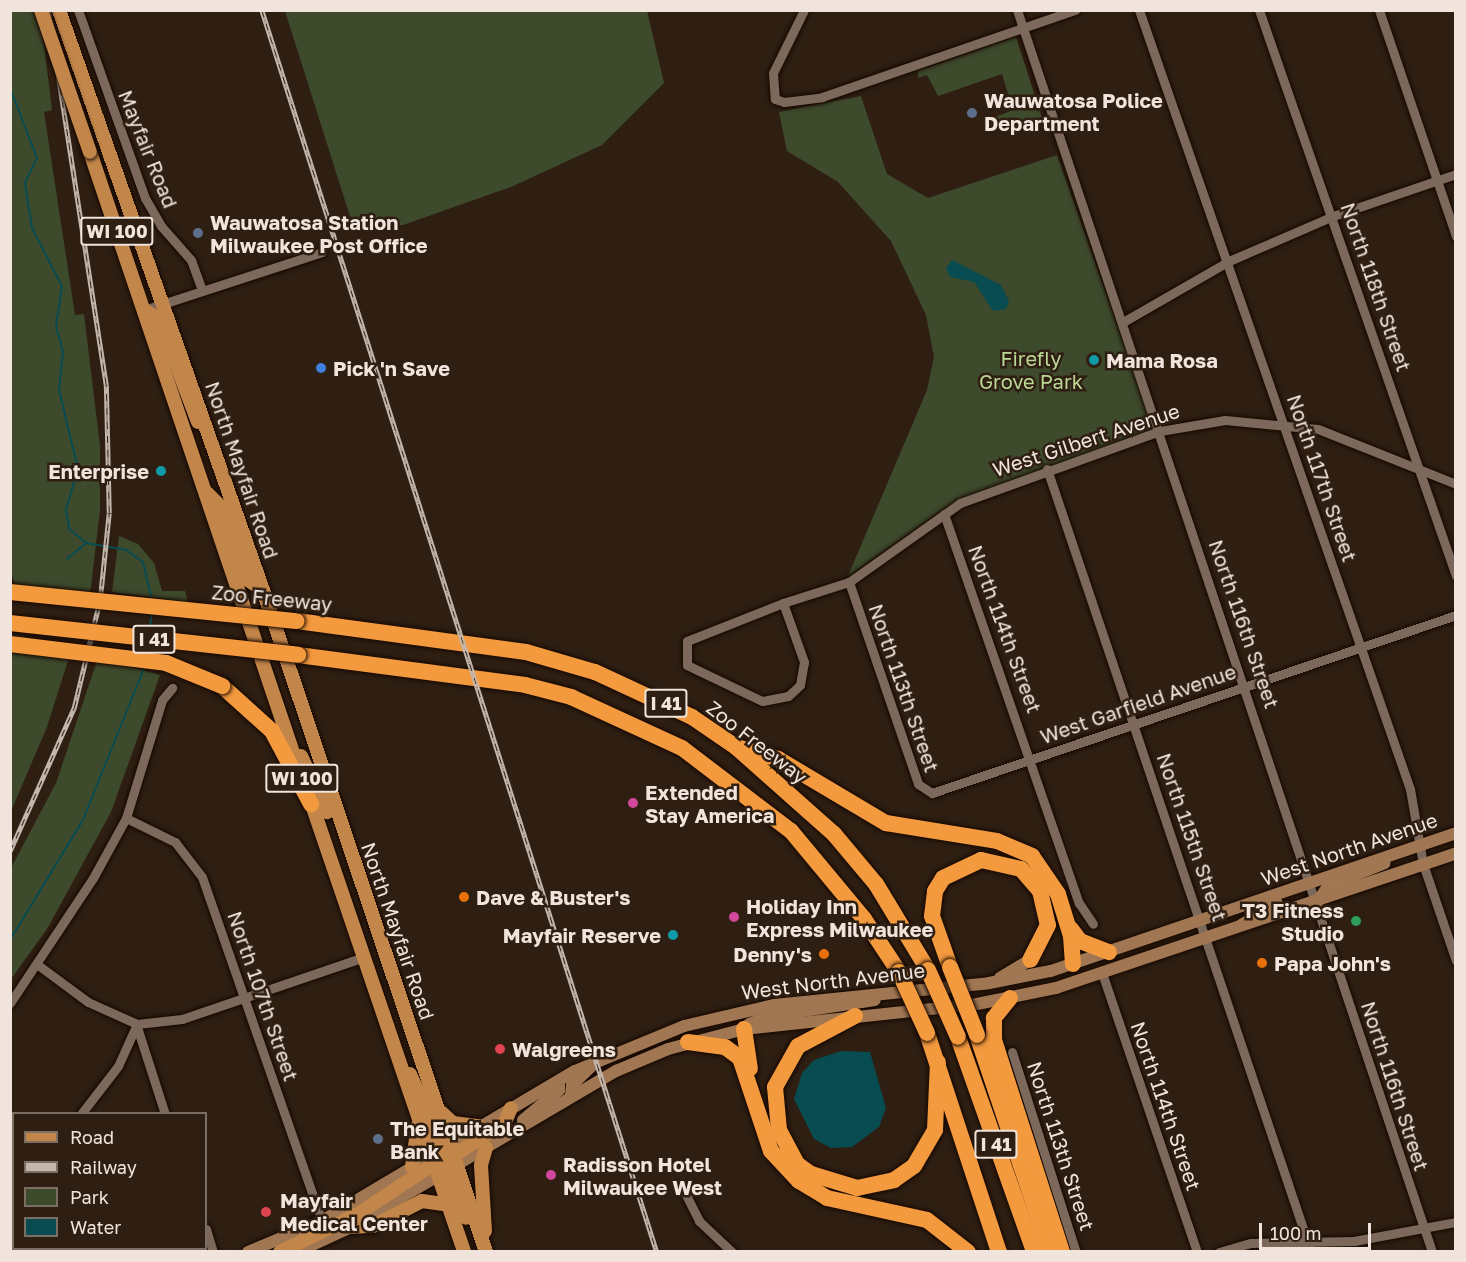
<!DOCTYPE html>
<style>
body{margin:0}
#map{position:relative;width:1466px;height:1262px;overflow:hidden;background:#2f1f12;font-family:"Golos Text",sans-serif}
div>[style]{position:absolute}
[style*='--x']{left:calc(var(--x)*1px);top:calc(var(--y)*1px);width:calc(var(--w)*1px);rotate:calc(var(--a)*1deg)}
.green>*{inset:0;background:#3e4a2c}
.water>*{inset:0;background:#084c51}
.stream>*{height:2px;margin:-1px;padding:0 1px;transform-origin:1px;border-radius:1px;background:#084c51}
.roads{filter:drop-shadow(0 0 2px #160801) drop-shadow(0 0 2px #160801)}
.street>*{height:9px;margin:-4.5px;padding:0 4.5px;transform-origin:4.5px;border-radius:4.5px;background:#7c695b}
.secondary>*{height:12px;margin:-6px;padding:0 6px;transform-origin:6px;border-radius:6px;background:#a07752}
.primary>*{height:14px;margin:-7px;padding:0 7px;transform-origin:7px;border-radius:7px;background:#c3864a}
.highway>*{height:16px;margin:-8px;padding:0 8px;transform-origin:8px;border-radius:8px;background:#f3993e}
.rail>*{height:4.5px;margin-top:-2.25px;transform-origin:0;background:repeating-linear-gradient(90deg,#2f1f12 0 7px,#c3b6ac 0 14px);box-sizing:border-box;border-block:2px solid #c3b6ac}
.bridges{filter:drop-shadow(0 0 2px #160801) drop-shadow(0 0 2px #160801)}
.primary-bridge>*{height:14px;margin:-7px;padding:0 7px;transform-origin:7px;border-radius:7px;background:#c3864a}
.highway-bridge>*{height:16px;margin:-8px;padding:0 8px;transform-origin:8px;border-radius:8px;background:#f3993e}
.dots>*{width:16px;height:16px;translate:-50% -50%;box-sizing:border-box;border:3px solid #2f1f12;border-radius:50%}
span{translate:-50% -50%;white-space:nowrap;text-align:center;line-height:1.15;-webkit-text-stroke:5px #2f1f12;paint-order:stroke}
.shield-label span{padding:2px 4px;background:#2f1f12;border:2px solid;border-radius:4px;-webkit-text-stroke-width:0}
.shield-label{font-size:18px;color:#f0e4dc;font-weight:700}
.poi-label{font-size:20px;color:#f0e4dc;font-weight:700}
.left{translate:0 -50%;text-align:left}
.right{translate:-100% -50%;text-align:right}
.street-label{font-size:20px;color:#f0e4dc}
.park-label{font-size:20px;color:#bad695}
.frame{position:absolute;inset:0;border:12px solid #f0e4dc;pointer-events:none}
.legend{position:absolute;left:12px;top:1112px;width:195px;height:138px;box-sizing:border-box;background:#2f1f12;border:2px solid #7c6e63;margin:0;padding:8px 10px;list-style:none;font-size:18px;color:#f0e4dc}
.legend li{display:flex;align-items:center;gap:12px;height:30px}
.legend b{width:30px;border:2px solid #7c6e63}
.scale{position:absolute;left:1259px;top:1223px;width:112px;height:27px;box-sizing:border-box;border:3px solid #f0e4dc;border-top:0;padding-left:8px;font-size:18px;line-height:21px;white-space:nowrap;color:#f0e4dc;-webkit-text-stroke:4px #2f1f12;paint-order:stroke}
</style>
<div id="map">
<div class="green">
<i style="clip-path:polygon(10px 11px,35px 11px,42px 29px,52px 110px,44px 112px,75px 315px,84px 314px,100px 446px,100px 510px,90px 595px,16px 588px,11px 572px)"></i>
<i style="clip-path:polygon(285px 11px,647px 11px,664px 83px,602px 145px,511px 187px,403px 225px,354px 229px)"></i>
<i style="clip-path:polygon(1016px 37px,1043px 121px,1020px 128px,1017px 119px,994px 128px,990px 119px,1013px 110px,1002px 74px,938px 96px,927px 75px,918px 78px,918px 71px)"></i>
<i style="clip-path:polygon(861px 96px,887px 174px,928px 198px,1057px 155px,1154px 430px,946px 507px,848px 576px,927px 390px,934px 357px,926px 315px,891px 241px,838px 182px,787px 151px,779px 112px)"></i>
<i style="clip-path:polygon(119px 536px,138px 544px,154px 563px,162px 591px,185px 591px,188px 602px,112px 592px)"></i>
<i style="clip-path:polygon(11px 633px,72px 648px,47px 727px,11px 811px)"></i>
<i style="clip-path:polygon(98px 658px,160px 675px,111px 812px,47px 929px,11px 979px,11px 868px,56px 783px)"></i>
</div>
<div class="water">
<i style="clip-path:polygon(952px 260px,1001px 285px,1009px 301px,1006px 309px,993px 311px,974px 282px,950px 277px,946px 268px)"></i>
<i style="clip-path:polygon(841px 1051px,870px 1052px,886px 1108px,879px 1127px,852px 1147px,831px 1148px,814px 1139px,794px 1099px,802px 1073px,814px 1060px)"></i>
</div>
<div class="stream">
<i style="--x:10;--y:88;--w:75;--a:68.9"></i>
<i style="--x:37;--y:158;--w:28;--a:116"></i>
<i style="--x:25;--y:183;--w:46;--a:81.2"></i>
<i style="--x:32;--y:228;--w:65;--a:62.7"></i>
<i style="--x:62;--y:286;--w:40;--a:98.5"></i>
<i style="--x:56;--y:326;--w:27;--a:75"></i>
<i style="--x:63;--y:352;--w:38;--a:96"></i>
<i style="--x:59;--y:390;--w:81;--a:76.5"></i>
<i style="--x:78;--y:469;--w:42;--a:106.7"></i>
<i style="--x:66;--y:509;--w:20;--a:81"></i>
<i style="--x:69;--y:529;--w:22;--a:39"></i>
<i style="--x:86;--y:543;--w:41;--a:9.9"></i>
<i style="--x:126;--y:550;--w:21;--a:35"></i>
<i style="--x:143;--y:562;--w:39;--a:77"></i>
<i style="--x:67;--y:559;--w:25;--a:-40"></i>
<i style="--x:149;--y:633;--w:21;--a:-82"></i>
<i style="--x:10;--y:940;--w:140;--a:-58.7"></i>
<i style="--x:83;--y:820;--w:166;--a:-68.1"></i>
</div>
<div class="roads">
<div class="street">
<i style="--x:78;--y:10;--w:200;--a:70.4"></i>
<i style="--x:145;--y:198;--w:32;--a:60"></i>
<i style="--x:161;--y:226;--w:45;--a:48.6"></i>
<i style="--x:191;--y:260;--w:32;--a:70"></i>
<i style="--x:804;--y:10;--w:70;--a:116.2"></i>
<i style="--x:773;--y:73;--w:26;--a:86"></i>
<i style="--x:775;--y:99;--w:9;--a:18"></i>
<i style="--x:784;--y:102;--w:38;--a:-7"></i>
<i style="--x:822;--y:97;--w:268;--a:-19"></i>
<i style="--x:1017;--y:10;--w:1309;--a:71.52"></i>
<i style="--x:1139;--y:10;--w:825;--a:70.82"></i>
<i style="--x:1410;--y:789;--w:76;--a:80.2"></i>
<i style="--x:1423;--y:864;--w:102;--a:71.2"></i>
<i style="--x:1259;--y:10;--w:599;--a:70.81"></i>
<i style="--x:1379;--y:10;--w:239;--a:71.2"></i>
<i style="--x:144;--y:310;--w:187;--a:-18"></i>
<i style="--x:1123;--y:322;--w:122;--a:-29.9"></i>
<i style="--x:1229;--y:261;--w:113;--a:-23.4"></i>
<i style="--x:1333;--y:216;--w:130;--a:-18.9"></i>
<i style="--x:1047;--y:469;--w:826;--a:71.37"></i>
<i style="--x:944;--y:514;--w:412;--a:70.9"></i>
<i style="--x:1079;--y:903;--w:25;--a:56"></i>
<i style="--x:849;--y:582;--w:213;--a:71.1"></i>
<i style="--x:918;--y:784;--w:17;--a:33"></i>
<i style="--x:932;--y:793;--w:553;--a:-18.76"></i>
<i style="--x:783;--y:603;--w:63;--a:70.4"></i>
<i style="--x:804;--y:662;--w:23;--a:100"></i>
<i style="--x:800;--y:685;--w:16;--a:137"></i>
<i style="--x:788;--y:696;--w:26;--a:169"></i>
<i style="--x:762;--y:701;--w:83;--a:-154.4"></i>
<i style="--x:687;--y:665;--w:24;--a:-90"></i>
<i style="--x:687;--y:641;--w:103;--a:-21.6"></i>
<i style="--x:783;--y:603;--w:69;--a:-17.7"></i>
<i style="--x:849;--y:582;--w:136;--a:-35.4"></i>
<i style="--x:960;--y:503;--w:213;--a:-19.8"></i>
<i style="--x:1160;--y:431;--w:66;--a:-9.6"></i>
<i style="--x:1225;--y:420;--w:93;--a:5.5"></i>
<i style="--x:1318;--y:429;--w:149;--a:21.7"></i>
<i style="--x:126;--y:818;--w:55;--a:26.1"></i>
<i style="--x:175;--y:842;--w:44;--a:52.4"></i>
<i style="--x:202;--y:877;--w:364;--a:70.8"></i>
<i style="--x:38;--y:965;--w:62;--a:36.5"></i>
<i style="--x:88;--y:1002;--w:54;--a:24.2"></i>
<i style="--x:137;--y:1024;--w:45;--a:-6.3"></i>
<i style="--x:182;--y:1019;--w:192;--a:-18.8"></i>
<i style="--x:1102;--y:973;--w:295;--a:71.2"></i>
<i style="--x:10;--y:1003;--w:150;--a:-56.4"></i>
<i style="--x:93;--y:878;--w:68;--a:-61.2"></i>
<i style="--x:126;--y:818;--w:123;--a:-73"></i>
<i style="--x:162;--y:700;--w:16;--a:-50"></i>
<i style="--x:137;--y:1027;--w:91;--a:72.2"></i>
<i style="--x:1012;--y:1052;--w:210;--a:72.3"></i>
<i style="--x:81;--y:1114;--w:61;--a:-52.4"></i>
<i style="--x:118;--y:1066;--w:46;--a:-65.7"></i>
<i style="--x:10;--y:1193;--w:5;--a:-37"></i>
<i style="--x:686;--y:1195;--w:29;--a:63"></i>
<i style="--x:699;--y:1221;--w:45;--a:43.2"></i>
<i style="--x:206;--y:1229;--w:24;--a:73"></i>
<i style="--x:92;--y:1248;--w:4;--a:76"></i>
<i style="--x:1219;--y:1252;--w:33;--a:-16"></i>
<i style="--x:1251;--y:1243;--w:103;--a:-1.1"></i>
<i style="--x:1354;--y:1241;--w:104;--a:-10.6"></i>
</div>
<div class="secondary">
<i style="--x:1318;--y:901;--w:18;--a:-56"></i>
<i style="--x:1328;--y:886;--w:61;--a:-22"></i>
<i style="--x:1241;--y:925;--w:42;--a:-31.4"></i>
<i style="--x:1000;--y:978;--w:35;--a:-31"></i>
<i style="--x:749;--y:1024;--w:22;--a:-21"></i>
<i style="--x:770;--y:1016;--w:106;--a:-8.7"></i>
<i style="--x:571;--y:1096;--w:11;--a:-85"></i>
<i style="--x:572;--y:1085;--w:32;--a:-44"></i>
<i style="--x:523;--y:1120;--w:47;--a:-39.8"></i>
<i style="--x:559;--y:1090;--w:9;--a:-90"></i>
<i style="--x:248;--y:1252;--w:80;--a:-22.7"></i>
<i style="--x:322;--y:1221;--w:294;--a:-30.7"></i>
<i style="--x:575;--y:1071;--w:118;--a:-22.4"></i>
<i style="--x:684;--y:1026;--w:92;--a:-13.1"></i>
<i style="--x:774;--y:1005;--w:216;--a:-5.8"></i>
<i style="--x:989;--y:983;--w:63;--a:-11"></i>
<i style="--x:1051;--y:971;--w:428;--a:-18.8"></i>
<i style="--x:297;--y:1252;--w:60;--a:-24.8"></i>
<i style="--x:351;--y:1227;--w:308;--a:-30.5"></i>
<i style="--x:616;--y:1071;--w:56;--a:-22.9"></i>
<i style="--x:668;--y:1049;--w:79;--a:-14.7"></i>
<i style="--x:744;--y:1029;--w:234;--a:-6.1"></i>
<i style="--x:977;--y:1004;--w:81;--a:-11.4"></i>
<i style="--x:1056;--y:988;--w:422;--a:-18.6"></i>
</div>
<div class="primary">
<i style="--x:59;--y:10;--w:615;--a:70.62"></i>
<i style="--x:263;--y:590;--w:699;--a:71.38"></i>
<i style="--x:90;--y:152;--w:656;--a:71.32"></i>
<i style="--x:144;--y:310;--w:17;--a:31"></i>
<i style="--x:159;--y:319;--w:110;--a:69.3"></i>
<i style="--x:207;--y:493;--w:25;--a:45"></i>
<i style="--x:225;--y:511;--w:73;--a:71.6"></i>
<i style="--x:248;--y:580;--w:18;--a:34"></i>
<i style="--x:301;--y:756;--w:62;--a:65.1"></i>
<i style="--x:309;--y:796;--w:482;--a:71.2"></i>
<i style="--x:410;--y:1074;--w:91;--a:66"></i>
<i style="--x:441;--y:1112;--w:16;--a:43"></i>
<i style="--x:453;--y:1123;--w:26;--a:7"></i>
<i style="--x:436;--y:1158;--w:18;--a:47"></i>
<i style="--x:448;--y:1171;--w:50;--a:69"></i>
<i style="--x:449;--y:1159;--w:67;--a:-33.5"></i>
<i style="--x:505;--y:1122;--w:15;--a:-67"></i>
<i style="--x:412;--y:1167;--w:42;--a:-81.9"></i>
<i style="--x:351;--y:1227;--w:22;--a:-3"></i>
<i style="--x:373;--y:1226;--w:55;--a:-27"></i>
<i style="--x:422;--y:1201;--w:27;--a:8"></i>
<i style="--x:485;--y:1231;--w:66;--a:-93.5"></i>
<i style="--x:481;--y:1165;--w:18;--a:-74"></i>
<i style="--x:280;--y:1252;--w:87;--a:-26"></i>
<i style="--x:358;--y:1214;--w:92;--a:-33.5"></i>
<i style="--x:435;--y:1163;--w:26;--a:-51"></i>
</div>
<div class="highway">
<i style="--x:297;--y:621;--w:231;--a:7.7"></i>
<i style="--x:526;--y:652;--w:72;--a:16.2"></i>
<i style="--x:595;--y:672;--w:107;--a:24.9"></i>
<i style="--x:692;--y:717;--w:53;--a:34.3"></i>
<i style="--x:736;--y:747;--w:131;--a:41.6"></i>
<i style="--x:834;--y:834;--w:65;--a:50"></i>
<i style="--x:876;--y:884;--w:100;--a:58.8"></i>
<i style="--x:298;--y:655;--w:229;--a:7.5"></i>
<i style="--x:525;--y:685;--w:48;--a:14.6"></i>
<i style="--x:571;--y:697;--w:122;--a:24.7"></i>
<i style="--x:682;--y:748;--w:137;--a:37.3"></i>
<i style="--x:791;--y:831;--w:114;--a:50.3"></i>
<i style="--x:864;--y:919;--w:64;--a:56.6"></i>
<i style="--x:222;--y:686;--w:67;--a:42"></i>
<i style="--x:272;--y:731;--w:83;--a:61.9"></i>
<i style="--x:740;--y:748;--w:40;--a:16"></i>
<i style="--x:778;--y:759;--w:126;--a:30.7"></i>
<i style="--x:886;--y:823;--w:112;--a:9.2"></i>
<i style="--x:997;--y:841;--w:38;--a:23"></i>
<i style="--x:1032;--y:856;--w:46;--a:55.6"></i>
<i style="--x:1058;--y:894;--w:44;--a:72.8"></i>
<i style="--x:1071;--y:936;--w:28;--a:86"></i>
<i style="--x:1071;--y:929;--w:15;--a:53"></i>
<i style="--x:1080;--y:941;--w:31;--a:21"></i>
<i style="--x:950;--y:967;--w:54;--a:-109.4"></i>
<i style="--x:932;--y:916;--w:25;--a:-83"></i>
<i style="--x:935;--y:891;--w:15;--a:-58"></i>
<i style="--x:943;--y:878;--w:42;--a:-25.3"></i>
<i style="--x:981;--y:860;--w:41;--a:12.7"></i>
<i style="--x:1021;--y:869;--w:29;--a:49"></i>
<i style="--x:1040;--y:891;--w:35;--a:77"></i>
<i style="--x:1048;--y:925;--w:39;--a:117"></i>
<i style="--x:1010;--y:998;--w:26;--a:129"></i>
<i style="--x:994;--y:1018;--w:22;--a:90"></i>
<i style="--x:994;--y:1040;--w:223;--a:72.2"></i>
<i style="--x:855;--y:1016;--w:64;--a:152.2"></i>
<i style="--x:798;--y:1046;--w:47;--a:119.3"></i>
<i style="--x:775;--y:1087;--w:43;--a:84.7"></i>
<i style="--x:779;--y:1130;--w:38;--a:62"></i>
<i style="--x:797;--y:1164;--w:17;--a:36"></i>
<i style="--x:811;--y:1174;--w:48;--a:16.9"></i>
<i style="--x:857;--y:1188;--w:38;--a:-12"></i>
<i style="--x:894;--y:1180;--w:24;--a:-35"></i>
<i style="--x:914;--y:1166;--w:42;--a:-59.7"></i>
<i style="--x:935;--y:1130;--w:68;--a:-87.5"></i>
<i style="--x:744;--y:1029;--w:40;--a:81.5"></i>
<i style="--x:927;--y:1033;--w:231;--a:71.8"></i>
<i style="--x:977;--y:1035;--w:229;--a:71.4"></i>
<i style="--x:958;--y:1037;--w:228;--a:70.5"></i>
<i style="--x:688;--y:1042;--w:37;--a:8"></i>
<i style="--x:725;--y:1047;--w:19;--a:36"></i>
<i style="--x:740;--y:1058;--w:98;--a:71.6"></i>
<i style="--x:771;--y:1151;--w:41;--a:47"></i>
<i style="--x:799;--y:1181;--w:33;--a:31"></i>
<i style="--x:827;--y:1198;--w:102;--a:12.4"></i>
<i style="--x:927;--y:1220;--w:52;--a:38"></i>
</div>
</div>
<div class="rail">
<i style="--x:262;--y:10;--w:1303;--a:72.36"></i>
<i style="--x:10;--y:851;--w:157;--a:-65.9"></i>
<i style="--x:74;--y:708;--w:111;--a:-76.5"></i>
<i style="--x:100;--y:600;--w:87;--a:-84.1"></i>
<i style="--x:109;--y:513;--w:128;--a:-91.3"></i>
<i style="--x:106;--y:385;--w:379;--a:-98.8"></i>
</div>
<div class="bridges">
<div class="primary-bridge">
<i style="--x:41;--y:10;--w:150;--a:71"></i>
</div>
<div class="highway-bridge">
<i style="--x:10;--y:592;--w:288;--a:5.8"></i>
<i style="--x:10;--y:623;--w:290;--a:6.3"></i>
<i style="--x:10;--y:644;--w:157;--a:6.9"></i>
<i style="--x:166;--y:663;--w:61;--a:22.3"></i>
<i style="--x:950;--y:967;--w:73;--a:68.3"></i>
<i style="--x:928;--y:970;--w:73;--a:65.9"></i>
<i style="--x:899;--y:972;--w:67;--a:65.3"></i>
</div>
</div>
<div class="dots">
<i style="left:972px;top:113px;background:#5c6f8a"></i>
<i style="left:198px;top:233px;background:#5c6f8a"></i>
<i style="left:1094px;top:360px;background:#0f9aa8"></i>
<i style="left:321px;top:368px;background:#3f7fe0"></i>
<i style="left:161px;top:471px;background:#0f9aa8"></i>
<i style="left:633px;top:803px;background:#d1479c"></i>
<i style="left:464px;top:897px;background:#e8710a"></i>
<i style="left:734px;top:917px;background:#d1479c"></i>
<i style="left:1356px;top:921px;background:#2e9e5b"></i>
<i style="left:673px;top:935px;background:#0f9aa8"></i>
<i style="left:824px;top:954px;background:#e8710a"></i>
<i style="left:1262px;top:963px;background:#e8710a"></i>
<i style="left:500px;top:1049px;background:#e0444e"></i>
<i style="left:378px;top:1139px;background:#5c6f8a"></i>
<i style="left:551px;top:1175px;background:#d1479c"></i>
<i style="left:266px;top:1212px;background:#e0444e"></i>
</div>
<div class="shield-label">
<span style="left:117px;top:231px">WI 100</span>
<span style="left:154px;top:639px">I 41</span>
<span style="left:666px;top:703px">I 41</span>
<span style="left:302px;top:778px">WI 100</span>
<span style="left:996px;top:1144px">I 41</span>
</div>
<div class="poi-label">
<span class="left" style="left:984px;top:112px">Wauwatosa Police<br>Department</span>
<span class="left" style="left:210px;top:234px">Wauwatosa Station<br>Milwaukee Post Office</span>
<span class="left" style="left:1106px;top:360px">Mama Rosa</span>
<span class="left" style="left:333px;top:368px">Pick 'n Save</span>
<span class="right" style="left:149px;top:471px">Enterprise</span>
<span class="left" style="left:645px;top:804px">Extended<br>Stay America</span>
<span class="left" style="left:476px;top:897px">Dave &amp; Buster's</span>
<span class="left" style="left:746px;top:918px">Holiday Inn<br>Express Milwaukee</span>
<span class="right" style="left:1344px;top:922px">T3 Fitness<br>Studio</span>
<span class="right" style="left:661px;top:935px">Mayfair Reserve</span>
<span class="right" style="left:812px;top:954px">Denny's</span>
<span class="left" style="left:1274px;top:963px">Papa John's</span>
<span class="left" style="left:512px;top:1049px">Walgreens</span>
<span class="left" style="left:390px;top:1140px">The Equitable<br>Bank</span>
<span class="left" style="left:563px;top:1176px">Radisson Hotel<br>Milwaukee West</span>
<span class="left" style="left:280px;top:1212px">Mayfair<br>Medical Center</span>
</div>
<div class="street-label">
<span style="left:148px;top:149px;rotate:68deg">Mayfair Road</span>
<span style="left:1376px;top:287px;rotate:71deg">North 118th Street</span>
<span style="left:1086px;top:440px;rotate:-18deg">West Gilbert Avenue</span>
<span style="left:242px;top:470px;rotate:71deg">North Mayfair Road</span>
<span style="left:1322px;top:478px;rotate:71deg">North 117th Street</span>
<span style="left:272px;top:598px;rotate:6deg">Zoo Freeway</span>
<span style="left:1244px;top:624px;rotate:71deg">North 116th Street</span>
<span style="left:1005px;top:629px;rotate:70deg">North 114th Street</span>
<span style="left:904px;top:688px;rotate:71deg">North 113th Street</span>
<span style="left:1138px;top:704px;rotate:-19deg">West Garfield Avenue</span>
<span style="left:757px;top:742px;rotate:38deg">Zoo Freeway</span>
<span style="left:1192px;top:837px;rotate:71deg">North 115th Street</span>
<span style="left:1349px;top:849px;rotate:-19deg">West North Avenue</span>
<span style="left:398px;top:931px;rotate:71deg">North Mayfair Road</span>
<span style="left:833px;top:981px;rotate:-7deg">West North Avenue</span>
<span style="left:263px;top:996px;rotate:71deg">North 107th Street</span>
<span style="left:1395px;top:1086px;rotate:72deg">North 116th Street</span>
<span style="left:1166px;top:1106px;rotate:71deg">North 114th Street</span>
<span style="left:1061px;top:1146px;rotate:72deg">North 113th Street</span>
</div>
<div class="park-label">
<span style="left:1031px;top:370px">Firefly<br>Grove Park</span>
</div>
<div class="frame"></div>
<ul class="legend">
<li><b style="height:8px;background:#c3864a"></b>Road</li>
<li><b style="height:8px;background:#c3b6ac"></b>Railway</li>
<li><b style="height:16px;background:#3e4a2c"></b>Park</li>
<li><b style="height:16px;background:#084c51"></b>Water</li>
</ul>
<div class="scale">100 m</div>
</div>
